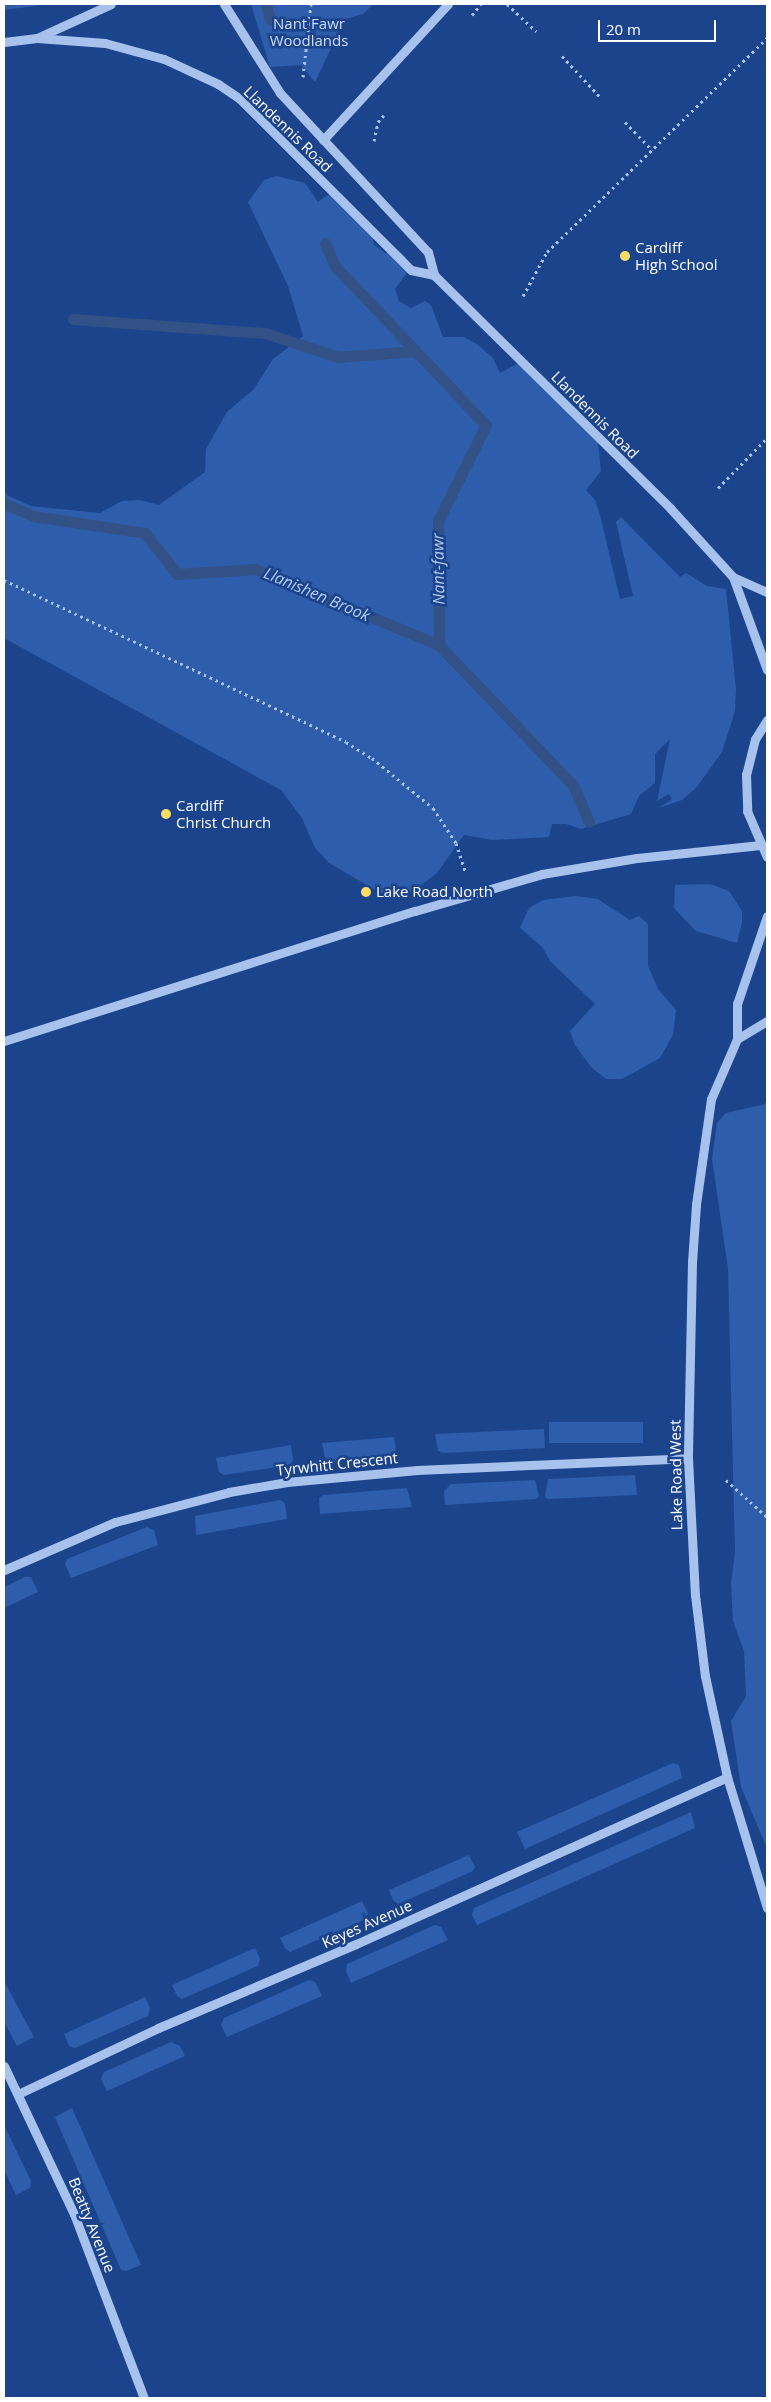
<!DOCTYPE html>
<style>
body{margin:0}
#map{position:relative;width:771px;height:2402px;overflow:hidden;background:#1b448d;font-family:"Open Sans",sans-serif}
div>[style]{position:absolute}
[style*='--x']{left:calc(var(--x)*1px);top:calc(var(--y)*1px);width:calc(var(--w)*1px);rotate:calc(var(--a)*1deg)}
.green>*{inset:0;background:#2e5dab;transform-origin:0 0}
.stream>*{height:11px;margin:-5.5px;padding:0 5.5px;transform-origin:5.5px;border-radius:5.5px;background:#325186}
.path>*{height:3px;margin-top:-1.5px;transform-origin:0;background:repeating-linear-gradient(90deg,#a7c2ed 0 2.5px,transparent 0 6.5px)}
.minor>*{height:9px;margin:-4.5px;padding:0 4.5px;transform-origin:4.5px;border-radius:4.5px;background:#a7c2ed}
.dots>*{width:14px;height:14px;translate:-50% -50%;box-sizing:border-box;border:2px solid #1b448d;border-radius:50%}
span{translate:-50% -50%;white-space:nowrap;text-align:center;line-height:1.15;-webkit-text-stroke:5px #1b448d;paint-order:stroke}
.park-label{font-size:15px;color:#cddefa}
.street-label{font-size:15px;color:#fff}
.poi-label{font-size:15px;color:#fff}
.left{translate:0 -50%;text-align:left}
.water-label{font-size:16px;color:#b3ccf4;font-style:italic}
.frame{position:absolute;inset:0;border:5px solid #fff;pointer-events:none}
.scale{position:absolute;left:598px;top:20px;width:118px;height:22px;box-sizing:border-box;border:2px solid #fff;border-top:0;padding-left:6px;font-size:15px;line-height:18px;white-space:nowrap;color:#fff;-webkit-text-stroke:4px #1b448d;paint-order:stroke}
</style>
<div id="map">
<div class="green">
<i style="clip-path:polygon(4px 4px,51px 4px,4px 10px)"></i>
<i style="clip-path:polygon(251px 4px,373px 4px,363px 14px,345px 19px,315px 82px,301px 65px,270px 67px)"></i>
<i style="clip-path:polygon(276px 176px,305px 183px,318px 202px,326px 196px,341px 193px,369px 222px,374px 245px,385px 253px,397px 249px,406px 257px,407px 273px,395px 289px,399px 301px,411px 308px,425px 301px,431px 305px,443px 337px,464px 337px,477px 344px,493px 358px,500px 373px,517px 364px,541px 374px,590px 422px,598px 442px,601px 471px,586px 490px,595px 500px,600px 515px,620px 599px,633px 596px,616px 522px,621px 517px,680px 577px,686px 573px,707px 586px,726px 589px,736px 689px,735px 711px,722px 752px,696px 788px,682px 800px,659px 808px,672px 799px,669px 794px,657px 801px,670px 739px,655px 754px,655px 783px,639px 796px,631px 814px,581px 829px,566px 824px,552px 824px,549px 837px,492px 840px,464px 835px,437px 873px,415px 890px,386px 896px,329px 863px,315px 848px,302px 818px,281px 790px,4px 638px,4px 489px,7px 495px,31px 506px,100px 513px,122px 501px,140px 500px,159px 505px,205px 472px,206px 449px,227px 412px,254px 389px,273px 359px,303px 336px,288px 286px,248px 202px,264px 180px)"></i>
<i style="clip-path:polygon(710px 884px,729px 891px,742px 911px,742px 923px,737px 943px,696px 931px,674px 908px,675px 885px)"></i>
<i style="clip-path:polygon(575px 896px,598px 899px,630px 920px,639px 916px,648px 924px,648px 966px,658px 989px,676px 1010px,673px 1035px,660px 1058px,622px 1079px,606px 1079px,591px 1067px,575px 1045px,570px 1031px,595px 1004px,551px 962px,542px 947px,520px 928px,529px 908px,543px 900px)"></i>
<i style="clip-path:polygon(767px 1100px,767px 1848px,741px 1787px,731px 1721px,746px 1696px,744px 1651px,733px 1621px,731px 1583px,735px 1552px,728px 1269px,712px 1159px,717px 1123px,726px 1113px,765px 1104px)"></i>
<i style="left:643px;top:1422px;width:21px;height:94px;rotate:90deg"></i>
<i style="clip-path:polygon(544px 1429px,545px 1448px,443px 1453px,438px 1451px,435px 1434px)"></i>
<i style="clip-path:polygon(394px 1437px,396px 1451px,390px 1457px,329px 1462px,325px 1458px,322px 1443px)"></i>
<i style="clip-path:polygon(291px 1445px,293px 1460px,290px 1465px,224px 1475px,219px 1472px,216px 1458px)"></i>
<i style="clip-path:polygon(635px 1475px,637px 1495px,547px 1499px,545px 1496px,548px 1479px)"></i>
<i style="clip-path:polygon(535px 1480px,539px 1496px,536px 1499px,445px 1505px,444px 1491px,451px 1484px)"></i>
<i style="clip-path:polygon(407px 1488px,412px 1507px,320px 1514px,319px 1498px,323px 1495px)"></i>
<i style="clip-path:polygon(280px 1500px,285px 1503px,287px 1519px,196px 1535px,195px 1516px)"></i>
<i style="clip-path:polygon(147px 1527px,154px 1530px,158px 1545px,71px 1578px,65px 1564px,67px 1559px)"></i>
<i style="clip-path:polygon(25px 1577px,31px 1577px,38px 1592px,4px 1608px,4px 1587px)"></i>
<i style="clip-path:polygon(673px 1763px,679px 1765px,682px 1778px,525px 1849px,517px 1832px)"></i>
<i style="clip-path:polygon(691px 1812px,695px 1828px,477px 1925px,472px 1915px,474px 1908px)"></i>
<i style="clip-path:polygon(469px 1855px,475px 1867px,473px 1871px,398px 1904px,393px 1900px,389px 1890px)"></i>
<i style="clip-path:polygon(362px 1901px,368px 1913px,366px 1919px,290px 1952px,285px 1948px,280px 1938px)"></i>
<i style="clip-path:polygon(435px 1925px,441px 1927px,448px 1940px,351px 1983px,346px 1971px,347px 1964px)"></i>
<i style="clip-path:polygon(255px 1948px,260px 1959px,258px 1966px,182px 1999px,177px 1996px,172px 1985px)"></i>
<i style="clip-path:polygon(309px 1980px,315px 1982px,322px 1996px,227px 2037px,221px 2025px,224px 2018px)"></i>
<i style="clip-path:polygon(4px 1981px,34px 2037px,17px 2046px,4px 2022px)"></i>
<i style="clip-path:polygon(145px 1997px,150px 2008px,148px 2016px,75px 2048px,69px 2046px,64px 2034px)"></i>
<i style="clip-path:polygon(171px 2042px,180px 2046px,185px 2056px,107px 2091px,101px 2079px,104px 2072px)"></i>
<i style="clip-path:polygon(72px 2108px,141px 2265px,126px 2271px,121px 2270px,55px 2117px)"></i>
<i style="clip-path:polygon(4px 2125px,31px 2181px,30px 2188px,16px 2195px,4px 2170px)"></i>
</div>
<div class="stream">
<i style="--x:266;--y:4;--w:16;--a:75"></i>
<i style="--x:325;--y:243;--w:25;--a:67"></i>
<i style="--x:335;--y:266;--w:219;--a:46.5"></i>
<i style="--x:486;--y:425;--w:107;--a:116.6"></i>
<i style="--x:438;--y:521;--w:124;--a:89.5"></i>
<i style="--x:439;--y:645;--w:194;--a:46.3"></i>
<i style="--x:573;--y:785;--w:40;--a:66.6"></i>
<i style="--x:73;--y:319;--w:193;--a:4.2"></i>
<i style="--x:265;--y:333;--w:77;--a:18.2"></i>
<i style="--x:338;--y:357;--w:78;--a:-4.4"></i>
<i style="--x:4;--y:503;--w:32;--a:24"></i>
<i style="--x:33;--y:516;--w:113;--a:8.6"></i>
<i style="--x:145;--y:533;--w:52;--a:52"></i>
<i style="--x:177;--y:574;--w:78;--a:-3.7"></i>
<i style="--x:255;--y:569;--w:199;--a:22.4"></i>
</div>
<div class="path">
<i style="--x:507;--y:4;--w:40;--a:43"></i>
<i style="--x:472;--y:15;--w:14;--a:-51"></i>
<i style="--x:562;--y:56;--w:57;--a:47.1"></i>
<i style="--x:303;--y:77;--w:73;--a:-83.7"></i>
<i style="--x:625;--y:122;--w:39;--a:46"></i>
<i style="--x:374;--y:141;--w:19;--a:-78"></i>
<i style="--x:378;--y:122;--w:9;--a:-49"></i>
<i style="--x:523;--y:296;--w:50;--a:-61.4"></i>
<i style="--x:547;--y:252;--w:307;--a:-44.2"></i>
<i style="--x:718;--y:488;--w:70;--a:-45.6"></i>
<i style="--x:4;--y:580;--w:378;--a:25.3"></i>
<i style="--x:346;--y:742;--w:31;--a:32"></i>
<i style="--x:372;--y:758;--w:79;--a:39.3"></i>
<i style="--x:433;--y:808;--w:42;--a:56.7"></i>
<i style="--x:456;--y:843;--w:29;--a:72"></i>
<i style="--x:726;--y:1480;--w:55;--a:42.1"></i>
</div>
<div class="minor">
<i style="--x:224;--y:4;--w:105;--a:57.8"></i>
<i style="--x:280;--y:93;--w:217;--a:47.1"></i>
<i style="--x:428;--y:252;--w:24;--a:75"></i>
<i style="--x:434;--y:275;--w:332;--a:44.6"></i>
<i style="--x:670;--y:508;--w:93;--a:47.6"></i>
<i style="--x:733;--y:577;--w:99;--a:69.9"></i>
<i style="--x:39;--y:37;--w:79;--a:-24.6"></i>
<i style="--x:4;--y:42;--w:33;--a:-7"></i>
<i style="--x:37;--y:38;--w:68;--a:4.2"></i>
<i style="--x:105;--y:43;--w:61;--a:15.2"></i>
<i style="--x:164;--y:59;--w:60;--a:24.8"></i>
<i style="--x:218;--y:84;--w:25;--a:34"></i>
<i style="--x:239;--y:98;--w:243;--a:45"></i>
<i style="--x:411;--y:270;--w:24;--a:12"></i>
<i style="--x:323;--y:140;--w:185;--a:-47.4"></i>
<i style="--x:733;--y:577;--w:37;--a:24"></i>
<i style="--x:767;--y:720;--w:22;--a:122"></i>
<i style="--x:755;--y:739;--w:36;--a:104"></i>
<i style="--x:746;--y:774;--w:37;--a:88"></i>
<i style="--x:747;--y:811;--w:50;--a:66.5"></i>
<i style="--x:767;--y:916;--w:93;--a:108.8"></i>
<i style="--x:737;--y:1004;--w:35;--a:90"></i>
<i style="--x:737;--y:1039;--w:65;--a:113.4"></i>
<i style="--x:711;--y:1099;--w:107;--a:98.1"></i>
<i style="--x:696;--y:1205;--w:57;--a:94"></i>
<i style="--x:692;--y:1262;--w:196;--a:91.2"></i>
<i style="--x:688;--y:1458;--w:137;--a:87.1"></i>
<i style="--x:695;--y:1595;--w:82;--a:83"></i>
<i style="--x:705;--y:1676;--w:103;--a:77.7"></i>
<i style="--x:727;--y:1777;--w:137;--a:73"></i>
<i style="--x:737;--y:1039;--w:35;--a:-31"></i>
<i style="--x:4;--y:1041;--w:431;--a:-17.6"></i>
<i style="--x:415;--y:911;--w:132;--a:-16.2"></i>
<i style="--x:542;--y:874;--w:96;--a:-9.6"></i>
<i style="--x:637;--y:858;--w:124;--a:-6"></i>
<i style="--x:4;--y:1570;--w:121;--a:-23.4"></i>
<i style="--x:115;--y:1522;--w:118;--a:-14.7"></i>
<i style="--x:229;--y:1492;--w:59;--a:-9.8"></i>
<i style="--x:287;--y:1482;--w:131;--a:-5.3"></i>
<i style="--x:417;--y:1470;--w:271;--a:-2.5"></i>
<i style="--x:4;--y:2066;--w:164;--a:64.7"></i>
<i style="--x:74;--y:2214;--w:197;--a:69.2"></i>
<i style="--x:18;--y:2094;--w:155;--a:-25.2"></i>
<i style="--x:158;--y:2028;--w:215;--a:-23"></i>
<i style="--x:356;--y:1944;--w:407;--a:-24.2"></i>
</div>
<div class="dots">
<i style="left:625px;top:256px;background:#fedd64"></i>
<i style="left:166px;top:814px;background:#fedd64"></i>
<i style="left:366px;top:892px;background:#fedd64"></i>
</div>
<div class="park-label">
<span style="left:309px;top:32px">Nant Fawr<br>Woodlands</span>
</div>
<div class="street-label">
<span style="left:288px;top:129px;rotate:44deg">Llandennis Road</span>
<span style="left:595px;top:415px;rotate:45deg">Llandennis Road</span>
<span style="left:337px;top:1464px;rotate:-6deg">Tyrwhitt Crescent</span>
<span style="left:676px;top:1475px;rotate:-91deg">Lake Road West</span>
<span style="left:367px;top:1924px;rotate:-24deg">Keyes Avenue</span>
<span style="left:92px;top:2225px;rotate:68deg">Beatty Avenue</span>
</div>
<div class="poi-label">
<span class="left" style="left:635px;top:256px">Cardiff<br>High School</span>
<span class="left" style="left:176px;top:814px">Cardiff<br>Christ Church</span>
<span class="left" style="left:376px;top:892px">Lake Road North</span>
</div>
<div class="water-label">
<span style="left:438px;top:569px;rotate:-91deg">Nant-fawr</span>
<span style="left:317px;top:594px;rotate:23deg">Llanishen Brook</span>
</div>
<div class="frame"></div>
<div class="scale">20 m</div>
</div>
